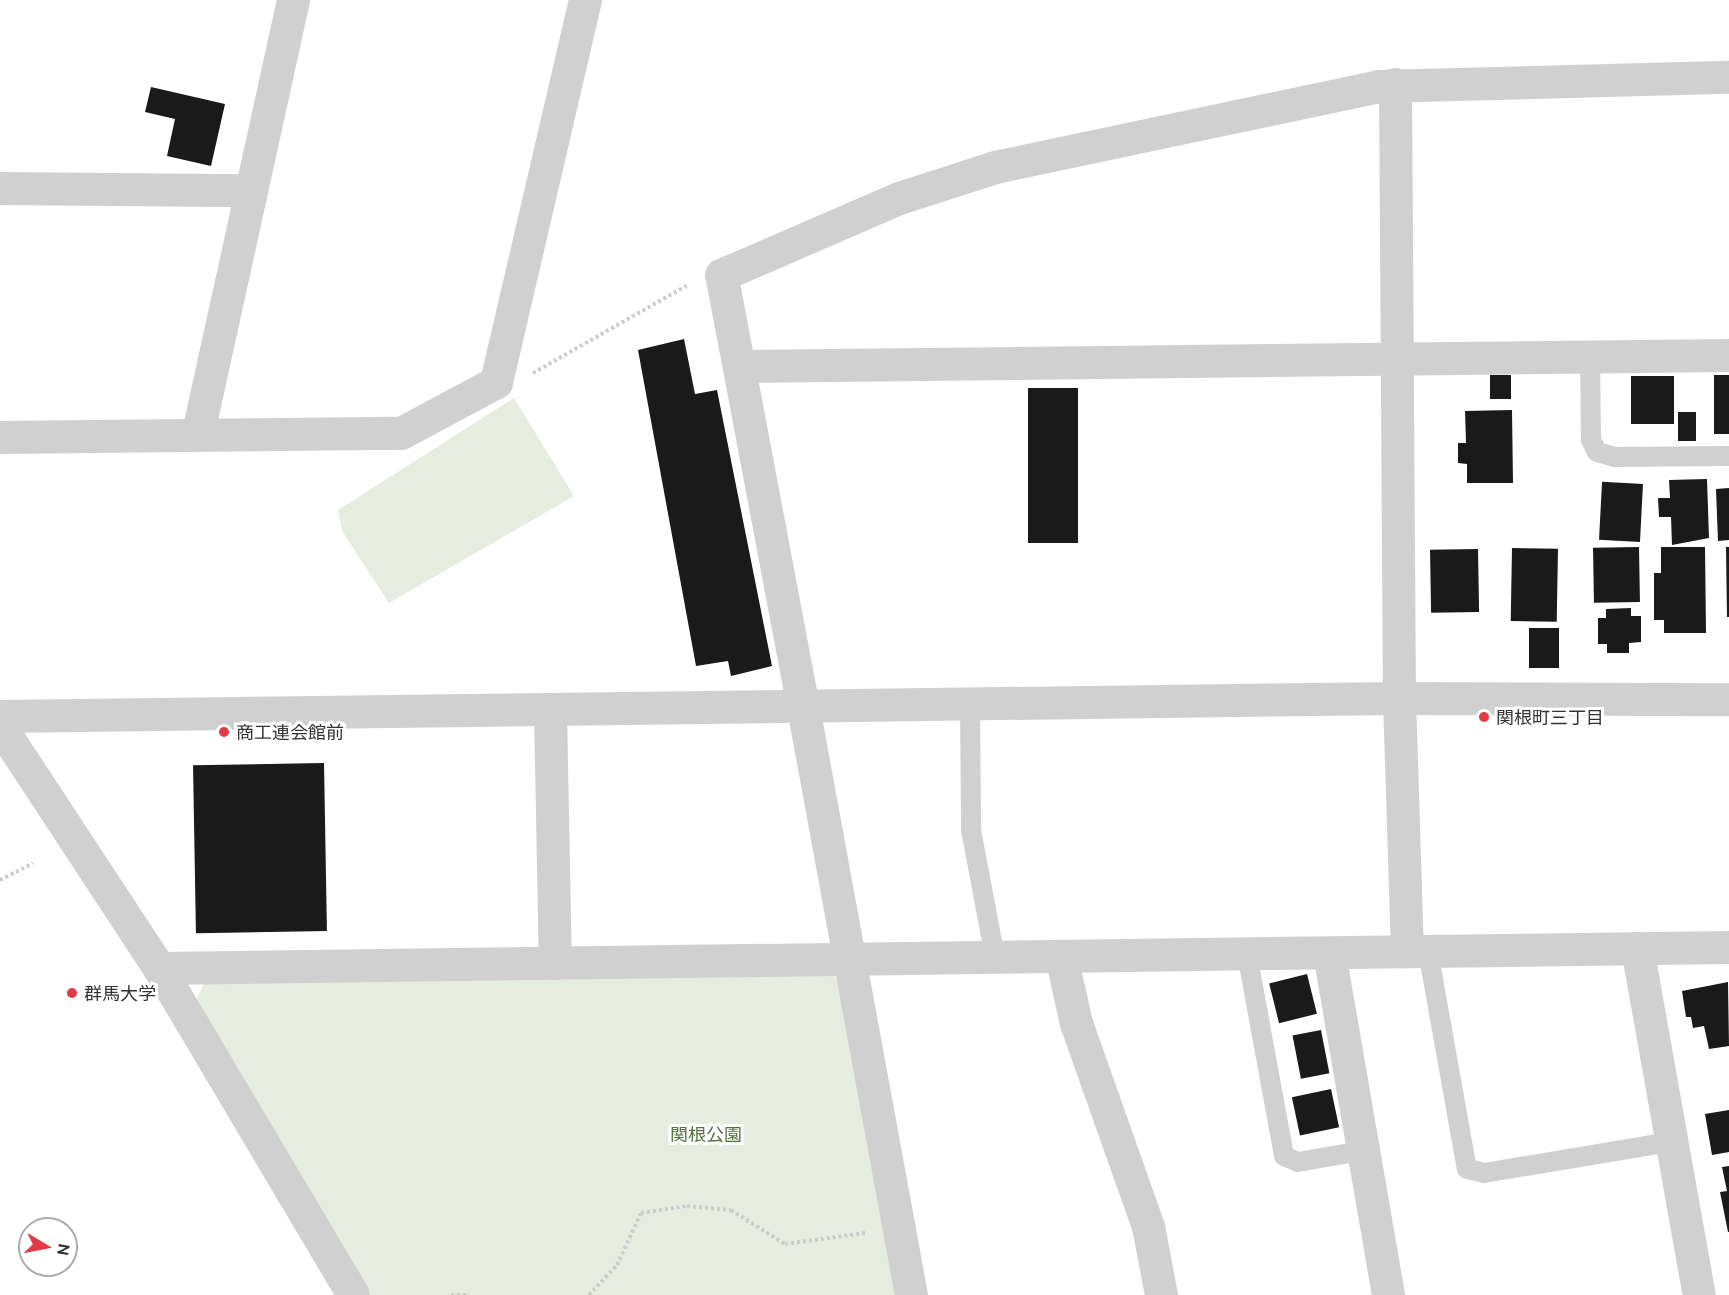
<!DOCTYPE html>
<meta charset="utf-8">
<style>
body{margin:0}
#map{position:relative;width:1729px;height:1295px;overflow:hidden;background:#fff;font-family:Ubuntu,"Noto Sans JP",sans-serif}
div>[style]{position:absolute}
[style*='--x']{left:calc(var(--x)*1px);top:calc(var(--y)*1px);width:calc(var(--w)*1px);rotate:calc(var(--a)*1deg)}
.green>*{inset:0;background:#e6ecdf}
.building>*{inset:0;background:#1a1a1a;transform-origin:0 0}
.path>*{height:4px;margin-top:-2px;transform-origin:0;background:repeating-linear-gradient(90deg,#cdcdcd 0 3px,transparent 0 6px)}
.service>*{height:20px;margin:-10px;padding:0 10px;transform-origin:10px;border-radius:10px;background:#d0d0d0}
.minor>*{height:33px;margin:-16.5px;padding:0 16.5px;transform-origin:16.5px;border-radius:16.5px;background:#d0d0d0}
.tertiary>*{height:33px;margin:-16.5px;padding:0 16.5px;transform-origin:16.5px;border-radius:16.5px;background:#d0d0d0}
.dots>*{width:16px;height:16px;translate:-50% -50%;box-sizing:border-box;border:3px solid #fff;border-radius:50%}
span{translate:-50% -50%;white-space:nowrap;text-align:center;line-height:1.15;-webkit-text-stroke:6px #fff;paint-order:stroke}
.poi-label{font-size:18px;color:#333}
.left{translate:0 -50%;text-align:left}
.park-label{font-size:18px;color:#56703f}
.north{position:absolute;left:18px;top:1217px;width:60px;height:60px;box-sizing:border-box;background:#fff;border:2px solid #adadad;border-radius:50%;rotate:100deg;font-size:16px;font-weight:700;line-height:24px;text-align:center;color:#333}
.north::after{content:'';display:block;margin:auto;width:21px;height:27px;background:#e63946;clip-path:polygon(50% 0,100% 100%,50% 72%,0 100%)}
</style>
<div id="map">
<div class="green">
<i style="clip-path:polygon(514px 398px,574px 496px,389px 603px,342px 531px,338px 510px)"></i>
<i style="clip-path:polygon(827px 971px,841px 981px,900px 1295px,370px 1295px,195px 1002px,205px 982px)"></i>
</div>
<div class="building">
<i style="clip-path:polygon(151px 87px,225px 104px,211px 166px,167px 156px,175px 119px,145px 112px)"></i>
<i style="clip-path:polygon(684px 339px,695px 394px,717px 390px,772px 666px,731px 676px,728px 661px,696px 666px,638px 350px)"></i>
<i style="left:1511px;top:375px;width:24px;height:21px;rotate:90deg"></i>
<i style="left:1714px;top:375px;width:15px;height:59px"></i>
<i style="left:1674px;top:376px;width:48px;height:43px;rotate:90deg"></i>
<i style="left:1078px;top:388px;width:155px;height:50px;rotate:90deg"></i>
<i style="clip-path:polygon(1512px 410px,1513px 483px,1467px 483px,1467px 464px,1458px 463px,1458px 443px,1466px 443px,1465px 411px)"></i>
<i style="left:1696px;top:412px;width:29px;height:18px;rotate:90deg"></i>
<i style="clip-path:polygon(1707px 479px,1709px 538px,1672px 545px,1671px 517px,1659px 517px,1658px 498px,1670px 498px,1669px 480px)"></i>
<i style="left:1643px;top:484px;width:58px;height:41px;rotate:93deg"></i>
<i style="clip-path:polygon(1729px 488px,1729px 540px,1718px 541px,1716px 489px)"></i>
<i style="left:1639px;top:547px;width:55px;height:46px;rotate:89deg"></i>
<i style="clip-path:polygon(1661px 547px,1705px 547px,1706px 633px,1664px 633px,1664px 620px,1654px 620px,1654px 573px,1661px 573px)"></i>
<i style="clip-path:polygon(1726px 547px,1729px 547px,1729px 617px,1727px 617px)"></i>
<i style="left:1512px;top:548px;width:46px;height:73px;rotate:1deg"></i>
<i style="left:1478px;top:549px;width:63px;height:48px;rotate:89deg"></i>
<i style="clip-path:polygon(1631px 608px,1631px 616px,1641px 616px,1641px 642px,1629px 643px,1629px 653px,1607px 653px,1607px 644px,1598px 644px,1598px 618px,1606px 618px,1606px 609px)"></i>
<i style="left:1529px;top:628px;width:30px;height:40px"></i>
<i style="left:324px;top:763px;width:168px;height:131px;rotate:89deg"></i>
<i style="left:1307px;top:974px;width:41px;height:39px;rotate:76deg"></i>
<i style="clip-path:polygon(1728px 982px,1729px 1046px,1709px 1049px,1704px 1026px,1693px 1028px,1691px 1017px,1686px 1017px,1682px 991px)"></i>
<i style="left:1321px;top:1030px;width:44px;height:29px;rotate:79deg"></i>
<i style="left:1331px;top:1089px;width:39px;height:40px;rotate:78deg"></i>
<i style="clip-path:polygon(1729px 1110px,1729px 1152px,1712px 1155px,1705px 1114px)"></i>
<i style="clip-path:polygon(1729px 1166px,1729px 1232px,1728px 1232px,1720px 1192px,1727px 1191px,1722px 1167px)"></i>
</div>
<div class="path">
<i style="--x:533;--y:373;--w:178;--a:-29.6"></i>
<i style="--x:0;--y:880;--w:37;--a:-27"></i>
<i style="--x:451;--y:1295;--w:16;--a:0"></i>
<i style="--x:589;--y:1295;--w:41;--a:-47"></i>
<i style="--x:617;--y:1265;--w:57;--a:-65.2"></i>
<i style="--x:641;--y:1213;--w:47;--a:-8.7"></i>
<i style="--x:687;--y:1206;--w:44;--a:5.2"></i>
<i style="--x:731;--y:1210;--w:64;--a:32.2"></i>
<i style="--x:785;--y:1244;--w:81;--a:-7.8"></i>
</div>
<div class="service">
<i style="--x:1590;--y:357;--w:83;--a:89.3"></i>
<i style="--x:1591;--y:440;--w:13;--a:63"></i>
<i style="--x:1597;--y:452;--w:18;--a:16"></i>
<i style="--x:1614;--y:457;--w:115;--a:-0.5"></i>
<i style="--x:970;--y:705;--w:125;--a:89.5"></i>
<i style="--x:971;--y:830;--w:129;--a:79.3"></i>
<i style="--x:1428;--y:951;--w:221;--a:79.9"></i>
<i style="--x:1467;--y:1169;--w:17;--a:13"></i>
<i style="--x:1484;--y:1173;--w:189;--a:-9.5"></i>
<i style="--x:1247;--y:954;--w:205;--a:79.6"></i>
<i style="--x:1284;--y:1156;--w:15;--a:23"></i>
<i style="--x:1298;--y:1162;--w:64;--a:-9.9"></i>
</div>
<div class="minor">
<i style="--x:1395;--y:84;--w:614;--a:89.63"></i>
<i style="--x:1399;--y:698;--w:253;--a:88.2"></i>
<i style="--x:0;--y:188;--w:249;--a:0.5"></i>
<i style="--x:740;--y:366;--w:989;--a:-0.64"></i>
<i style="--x:198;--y:432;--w:442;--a:-77.6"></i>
<i style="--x:0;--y:437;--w:401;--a:-0.6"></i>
<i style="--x:401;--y:433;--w:108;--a:-28.2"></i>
<i style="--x:496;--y:382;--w:392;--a:-76.9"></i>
<i style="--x:803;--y:707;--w:440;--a:-100.7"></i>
<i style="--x:721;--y:275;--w:194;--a:-23.4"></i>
<i style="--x:899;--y:198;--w:101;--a:-17.9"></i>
<i style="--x:995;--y:167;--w:391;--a:-11.9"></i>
<i style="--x:1378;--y:86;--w:351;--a:-1.5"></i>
<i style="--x:550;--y:710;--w:253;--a:88.9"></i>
<i style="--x:0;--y:726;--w:290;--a:56.7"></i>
<i style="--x:159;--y:968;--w:380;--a:59.3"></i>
<i style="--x:1637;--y:948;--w:352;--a:79.9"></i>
<i style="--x:1329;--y:953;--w:347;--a:80.2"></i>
<i style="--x:1061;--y:956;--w:69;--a:77.4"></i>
<i style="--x:1076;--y:1023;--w:215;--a:70.5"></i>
<i style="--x:1148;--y:1226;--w:70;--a:79.3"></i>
<i style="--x:159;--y:968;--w:1570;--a:-0.77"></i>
</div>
<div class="tertiary">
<i style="--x:803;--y:707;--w:598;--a:79.59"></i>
<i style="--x:0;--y:716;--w:1399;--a:-0.74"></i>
<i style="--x:1399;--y:698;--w:330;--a:0.2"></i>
</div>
<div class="dots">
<i style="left:1484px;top:717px;background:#e63946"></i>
<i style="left:224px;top:732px;background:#e63946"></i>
<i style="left:72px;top:993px;background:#e63946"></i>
</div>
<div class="poi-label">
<span class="left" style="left:1496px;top:717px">関根町三丁目</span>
<span class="left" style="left:236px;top:732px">商工連会館前</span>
<span class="left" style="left:84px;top:993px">群馬大学</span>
</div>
<div class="park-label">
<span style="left:706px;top:1134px">関根公園</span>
</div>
<div class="north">N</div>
</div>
